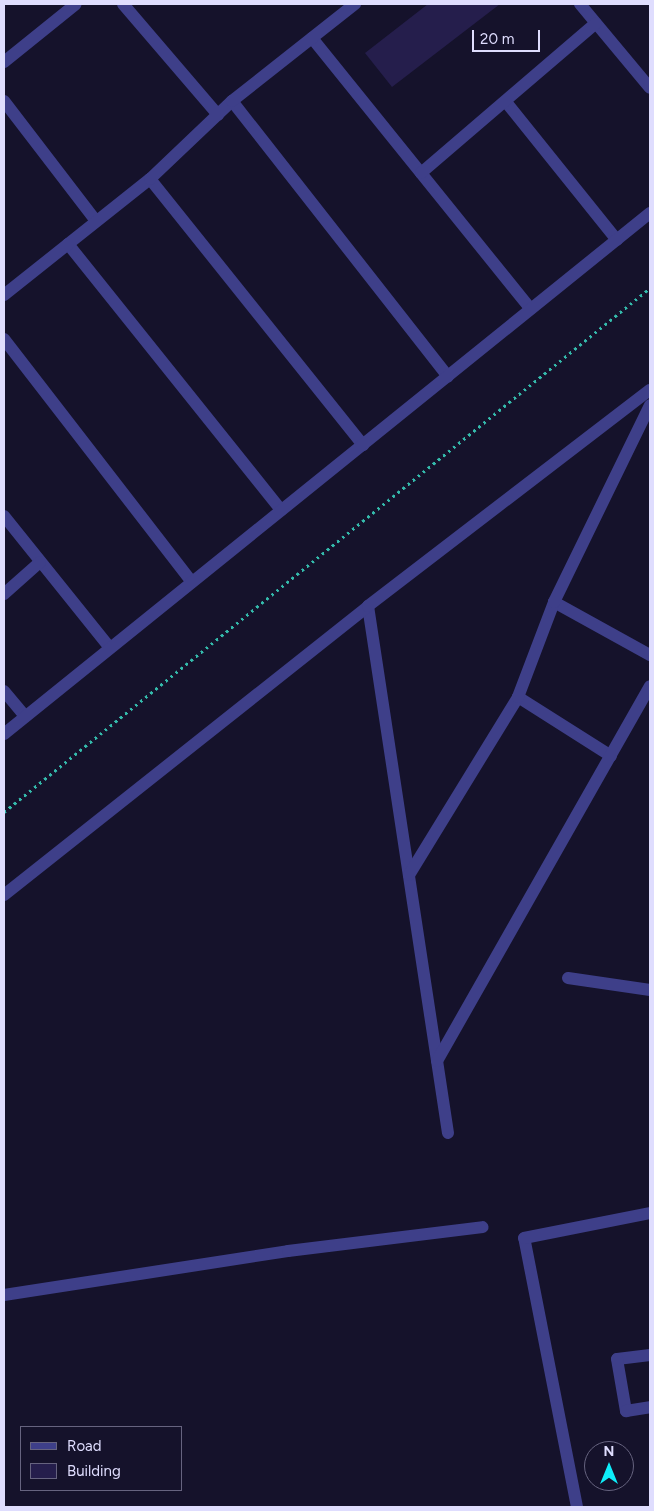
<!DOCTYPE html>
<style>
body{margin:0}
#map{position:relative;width:654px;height:1511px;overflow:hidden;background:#15122b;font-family:Figtree,sans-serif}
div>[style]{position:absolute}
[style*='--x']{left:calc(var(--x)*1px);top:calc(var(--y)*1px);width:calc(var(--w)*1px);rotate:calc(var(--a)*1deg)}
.building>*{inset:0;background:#251e4c}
.path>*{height:3px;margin-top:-1.5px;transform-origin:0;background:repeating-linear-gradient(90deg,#34bbac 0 2.5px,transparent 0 6.5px)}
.minor>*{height:12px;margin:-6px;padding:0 6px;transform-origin:6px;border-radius:6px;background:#3e3f89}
span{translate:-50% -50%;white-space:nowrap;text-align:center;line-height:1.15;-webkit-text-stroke:5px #15122b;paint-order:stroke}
.frame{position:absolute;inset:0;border:5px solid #dfddfe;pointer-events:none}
.legend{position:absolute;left:20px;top:1426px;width:162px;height:65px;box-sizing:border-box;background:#15122b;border:1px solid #66637f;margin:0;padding:6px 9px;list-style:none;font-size:15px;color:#dfddfe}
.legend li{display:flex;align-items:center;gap:10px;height:25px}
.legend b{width:25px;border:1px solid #66637f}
.north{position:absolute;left:584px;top:1441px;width:50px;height:50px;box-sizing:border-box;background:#15122b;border:1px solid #66637f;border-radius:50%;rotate:0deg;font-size:14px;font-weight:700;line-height:20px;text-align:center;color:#dfddfe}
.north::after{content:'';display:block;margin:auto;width:18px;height:22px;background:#0eedf9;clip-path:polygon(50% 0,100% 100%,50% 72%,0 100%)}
.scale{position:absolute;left:472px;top:30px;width:68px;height:22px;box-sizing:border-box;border:2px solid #dfddfe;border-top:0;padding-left:6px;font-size:15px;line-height:18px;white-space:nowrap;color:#dfddfe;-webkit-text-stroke:4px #15122b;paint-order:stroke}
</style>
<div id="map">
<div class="building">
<i style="clip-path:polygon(428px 4px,500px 4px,392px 87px,365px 53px)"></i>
</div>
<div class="path">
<i style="--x:4;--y:812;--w:832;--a:-39.05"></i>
</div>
<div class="minor">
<i style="--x:123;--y:4;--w:146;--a:49.4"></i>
<i style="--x:580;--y:4;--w:109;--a:50.2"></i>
<i style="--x:312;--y:38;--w:348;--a:51.1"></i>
<i style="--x:4;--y:62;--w:92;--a:-38.9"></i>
<i style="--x:4;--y:101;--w:151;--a:52.5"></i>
<i style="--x:232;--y:101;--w:350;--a:51.9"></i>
<i style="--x:506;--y:102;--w:177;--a:51.2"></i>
<i style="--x:421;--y:173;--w:230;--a:-40.6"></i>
<i style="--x:150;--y:179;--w:341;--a:51.3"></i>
<i style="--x:68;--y:244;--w:341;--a:51.3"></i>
<i style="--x:4;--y:295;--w:186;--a:-38.5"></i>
<i style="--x:150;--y:179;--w:113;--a:-43.6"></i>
<i style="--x:232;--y:101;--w:157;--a:-38.3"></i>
<i style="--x:4;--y:339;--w:307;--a:52.3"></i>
<i style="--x:4;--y:516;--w:169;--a:51.2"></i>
<i style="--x:4;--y:594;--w:48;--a:-41.6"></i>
<i style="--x:554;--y:602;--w:110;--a:28.9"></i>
<i style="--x:368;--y:606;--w:533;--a:81.37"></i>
<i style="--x:4;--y:691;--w:33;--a:50"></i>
<i style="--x:518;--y:697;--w:110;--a:32.4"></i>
<i style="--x:4;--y:734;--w:830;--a:-38.89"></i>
<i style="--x:409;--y:875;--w:209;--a:-58.5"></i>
<i style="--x:518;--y:697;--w:102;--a:-69.2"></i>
<i style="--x:554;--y:602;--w:219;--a:-64"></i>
<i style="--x:4;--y:895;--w:465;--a:-38.4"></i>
<i style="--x:368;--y:606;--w:355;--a:-37.5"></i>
<i style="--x:568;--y:978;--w:83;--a:8.3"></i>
<i style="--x:437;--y:1061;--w:431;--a:-60.4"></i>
<i style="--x:4;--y:1295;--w:287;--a:-8.8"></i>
<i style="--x:288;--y:1251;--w:196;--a:-7"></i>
<i style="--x:650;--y:1355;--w:33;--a:173"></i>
<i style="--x:617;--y:1359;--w:53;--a:80.2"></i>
<i style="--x:626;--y:1411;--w:24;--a:-9"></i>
<i style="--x:577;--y:1507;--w:274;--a:-101.1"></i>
<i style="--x:524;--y:1238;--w:128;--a:-11.2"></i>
</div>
<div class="frame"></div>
<ul class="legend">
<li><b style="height:6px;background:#3e3f89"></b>Road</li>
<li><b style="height:14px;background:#251e4c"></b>Building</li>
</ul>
<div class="north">N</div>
<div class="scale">20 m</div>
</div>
